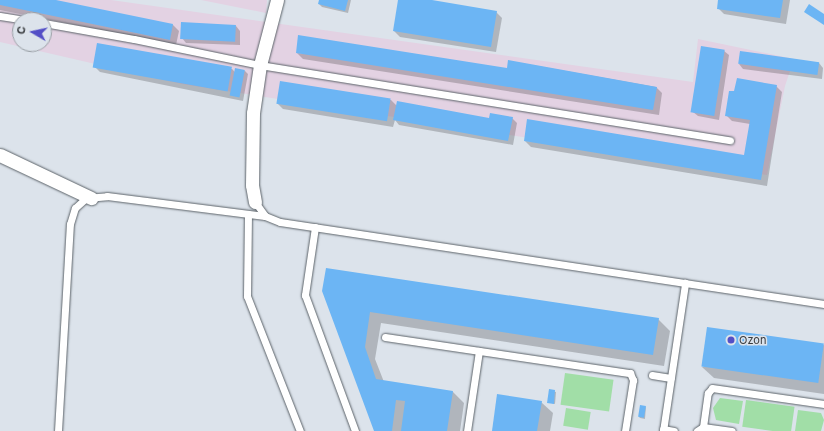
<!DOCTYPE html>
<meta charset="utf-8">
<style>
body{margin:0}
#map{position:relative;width:824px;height:431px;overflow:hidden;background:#dce3eb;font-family:Inter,sans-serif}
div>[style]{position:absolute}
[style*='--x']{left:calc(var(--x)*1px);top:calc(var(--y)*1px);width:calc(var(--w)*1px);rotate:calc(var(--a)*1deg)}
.commercial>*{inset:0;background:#e3d2e3}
.green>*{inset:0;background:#a1dea7;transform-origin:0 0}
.shadow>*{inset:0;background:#0003}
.building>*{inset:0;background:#6cb5f4;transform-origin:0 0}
.roads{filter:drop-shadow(0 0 1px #5c6369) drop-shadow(0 0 1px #5c6369)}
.lane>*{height:7px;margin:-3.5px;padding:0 3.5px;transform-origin:3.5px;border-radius:3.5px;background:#fff}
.street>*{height:13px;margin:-6.5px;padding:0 6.5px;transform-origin:6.5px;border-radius:6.5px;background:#fff}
.dots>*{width:11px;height:11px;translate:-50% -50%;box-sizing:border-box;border:2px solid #dce3eb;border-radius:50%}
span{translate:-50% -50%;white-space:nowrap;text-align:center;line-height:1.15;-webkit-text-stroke:3px #dce3eb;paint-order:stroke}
.poi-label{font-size:11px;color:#383b3e}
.left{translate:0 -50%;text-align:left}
.north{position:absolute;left:12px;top:12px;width:40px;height:40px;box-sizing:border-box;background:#dce3eb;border:1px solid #9aa0a6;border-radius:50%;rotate:279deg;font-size:11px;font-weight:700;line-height:16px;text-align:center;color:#383b3e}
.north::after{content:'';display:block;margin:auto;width:14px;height:18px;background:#534fc6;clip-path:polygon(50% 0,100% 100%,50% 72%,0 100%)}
</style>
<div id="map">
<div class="commercial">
<i style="clip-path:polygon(evenodd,0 0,111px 0,693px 82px,698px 39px,794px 59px,785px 86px,767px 175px,182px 84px,0 42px,0 0,20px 20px,44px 20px,44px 44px,20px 44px,20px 20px)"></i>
<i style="clip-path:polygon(201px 0,267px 0,266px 13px)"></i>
</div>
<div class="green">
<i style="left:565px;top:373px;width:49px;height:32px;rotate:8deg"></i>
<i style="clip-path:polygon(720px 398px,743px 401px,739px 424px,716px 420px,713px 408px)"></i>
<i style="left:746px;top:400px;width:49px;height:27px;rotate:8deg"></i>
<i style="left:566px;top:408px;width:25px;height:18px;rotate:9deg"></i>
<i style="clip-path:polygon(798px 410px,821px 413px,824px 420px,821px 431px,795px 431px)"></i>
</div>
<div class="shadow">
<i style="clip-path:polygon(0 0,51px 0,173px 25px,179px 31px,176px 45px,0 10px)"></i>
<i style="clip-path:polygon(320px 0,351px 0,348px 13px,322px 7px,319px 4px)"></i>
<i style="clip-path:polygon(399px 0,426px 0,496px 12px,502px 18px,496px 52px,400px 37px,394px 31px)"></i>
<i style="clip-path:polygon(719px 0,790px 0,786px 24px,724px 14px,718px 8px)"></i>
<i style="clip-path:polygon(236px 26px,240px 31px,240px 45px,186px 43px,182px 38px)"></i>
<i style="clip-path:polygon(98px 44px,232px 69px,235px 72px,245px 71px,248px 74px,243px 101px,100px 72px,94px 66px)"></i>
<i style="clip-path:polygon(724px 51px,729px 55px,719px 120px,698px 116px,693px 112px)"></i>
<i style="clip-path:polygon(297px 53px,508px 69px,509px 61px,656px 87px,662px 93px,659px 115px,303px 59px)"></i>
<i style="clip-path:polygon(819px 63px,823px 68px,822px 79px,743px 69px,739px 64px)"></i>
<i style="clip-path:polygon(776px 86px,782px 92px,767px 186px,531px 147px,525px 141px,745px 156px,750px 124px,732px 121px,726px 115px)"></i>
<i style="clip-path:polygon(391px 100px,397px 106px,490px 119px,512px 118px,517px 123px,513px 145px,399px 125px,395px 120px,393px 127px,283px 109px,277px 103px)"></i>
<i style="clip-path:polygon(323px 291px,658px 319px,670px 331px,664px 366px,381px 323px,375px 359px,384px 382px,453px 392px,464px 403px,460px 431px,375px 431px)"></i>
<i style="clip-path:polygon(824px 345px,824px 394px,714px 378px,702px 367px)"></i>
<i style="clip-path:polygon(550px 391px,556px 392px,555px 404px,548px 402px)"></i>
<i style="clip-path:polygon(541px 402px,553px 413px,550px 431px,493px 431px)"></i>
<i style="clip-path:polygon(646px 406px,645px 419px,640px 418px,639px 417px)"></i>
</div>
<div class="building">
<i style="clip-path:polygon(0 0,56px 0,173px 24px,170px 40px,0 5px)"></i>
<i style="clip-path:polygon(319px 0,348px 0,345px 11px,318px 4px)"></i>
<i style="clip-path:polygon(398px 0,432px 0,497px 11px,491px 47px,393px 31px)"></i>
<i style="clip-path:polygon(718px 0,783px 0,780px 18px,717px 9px)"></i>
<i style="clip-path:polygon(809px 4px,824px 14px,824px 25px,804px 12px)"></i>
<i style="left:181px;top:22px;width:55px;height:17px;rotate:3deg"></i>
<i style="clip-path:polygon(298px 35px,507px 68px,508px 60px,657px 87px,653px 110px,296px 53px)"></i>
<i style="left:97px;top:43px;width:137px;height:25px;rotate:10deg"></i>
<i style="left:701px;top:46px;width:24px;height:67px;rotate:9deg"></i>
<i style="left:740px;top:51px;width:80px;height:13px;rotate:8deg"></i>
<i style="left:235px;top:68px;width:10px;height:28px;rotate:11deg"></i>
<i style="clip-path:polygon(737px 78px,777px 85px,761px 180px,524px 141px,527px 119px,744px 155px,750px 120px,725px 116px,729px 91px,734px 91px)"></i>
<i style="left:280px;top:81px;width:112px;height:23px;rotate:9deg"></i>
<i style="clip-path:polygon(397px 101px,489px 118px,490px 113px,513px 117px,508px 141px,393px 120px)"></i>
<i style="clip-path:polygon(326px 268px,659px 318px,653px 355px,370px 312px,365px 347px,376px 379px,453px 391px,447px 431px,401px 431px,405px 401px,396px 400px,392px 431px,374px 431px,322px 291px)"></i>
<i style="left:707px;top:327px;width:118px;height:40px;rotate:8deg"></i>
<i style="clip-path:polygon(549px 389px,555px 390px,554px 404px,547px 403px)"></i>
<i style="clip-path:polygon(497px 394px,542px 401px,537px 431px,492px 431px)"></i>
<i style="left:640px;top:405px;width:6px;height:12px;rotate:9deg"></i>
</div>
<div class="roads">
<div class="lane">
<i style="--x:0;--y:16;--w:25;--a:9"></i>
<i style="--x:44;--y:23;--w:91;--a:10.1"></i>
<i style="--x:134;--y:39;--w:129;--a:11.7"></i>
<i style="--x:260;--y:65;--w:476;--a:9.1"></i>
<i style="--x:255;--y:202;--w:17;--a:54"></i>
<i style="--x:265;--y:216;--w:16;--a:22"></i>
<i style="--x:280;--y:222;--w:550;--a:8.57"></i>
<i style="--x:248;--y:214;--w:82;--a:90.7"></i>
<i style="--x:247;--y:296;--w:145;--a:68.6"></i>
<i style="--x:315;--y:227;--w:69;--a:98.4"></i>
<i style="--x:305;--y:295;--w:145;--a:69.8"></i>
<i style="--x:385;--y:337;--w:248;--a:8.4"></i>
<i style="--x:630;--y:373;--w:8;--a:67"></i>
<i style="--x:633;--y:380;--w:52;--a:98.9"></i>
<i style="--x:652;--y:375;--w:19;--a:9"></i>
<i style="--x:703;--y:427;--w:34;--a:-82"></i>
<i style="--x:708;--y:393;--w:6;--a:-51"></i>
<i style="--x:712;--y:388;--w:113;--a:8.1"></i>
<i style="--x:663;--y:429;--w:11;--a:10"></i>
<i style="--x:58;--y:431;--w:207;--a:-86.7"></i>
<i style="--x:70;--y:224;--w:17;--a:-73"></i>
<i style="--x:75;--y:208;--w:15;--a:-42"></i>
<i style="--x:86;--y:198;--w:21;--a:-5"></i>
<i style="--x:107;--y:196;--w:159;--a:7.2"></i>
<i style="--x:467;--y:431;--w:81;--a:-81.5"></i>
<i style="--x:663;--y:431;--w:150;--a:-81.5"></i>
<i style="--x:697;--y:431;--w:7;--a:-34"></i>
<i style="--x:703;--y:427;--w:29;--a:8"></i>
</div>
<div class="street">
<i style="--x:0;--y:155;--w:101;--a:25.3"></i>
<i style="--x:255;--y:202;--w:17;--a:-100"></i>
<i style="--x:252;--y:185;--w:72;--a:-89.2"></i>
<i style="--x:253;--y:113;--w:49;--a:-81.7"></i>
<i style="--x:260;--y:65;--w:67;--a:-75.3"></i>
</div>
</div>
<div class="dots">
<i style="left:731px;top:340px;background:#534fc6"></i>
</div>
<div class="poi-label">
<span class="left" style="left:739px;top:340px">Ozon</span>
</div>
<div class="north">С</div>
</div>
